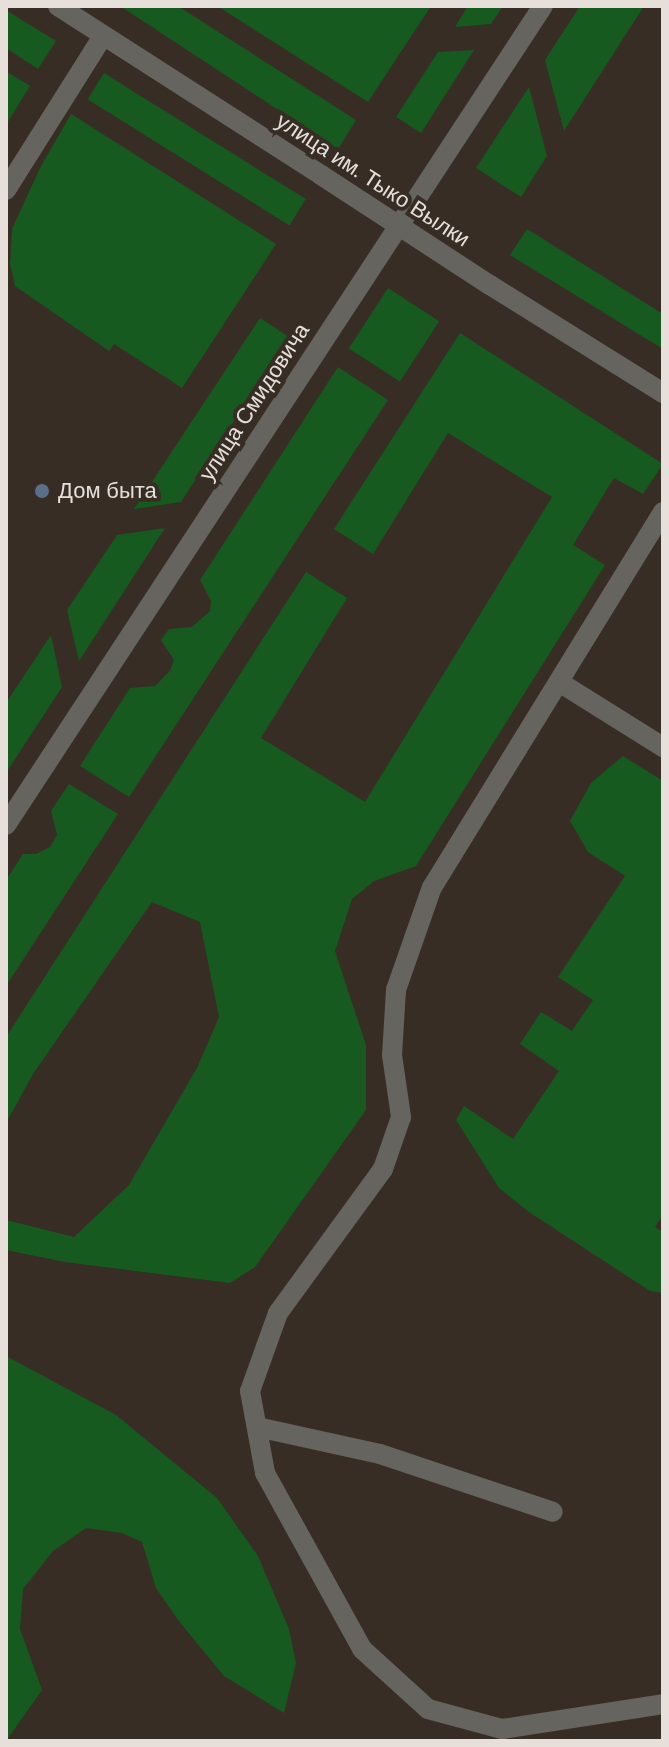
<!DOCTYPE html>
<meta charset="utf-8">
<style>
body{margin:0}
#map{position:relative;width:669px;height:1747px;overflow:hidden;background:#372d25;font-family:"DM Sans",sans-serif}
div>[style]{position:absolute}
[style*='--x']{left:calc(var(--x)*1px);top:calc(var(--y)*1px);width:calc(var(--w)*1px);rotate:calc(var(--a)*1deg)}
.green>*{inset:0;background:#165a20;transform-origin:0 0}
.service>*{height:20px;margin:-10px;padding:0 10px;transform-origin:10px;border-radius:10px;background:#65645e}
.pedestrian>*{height:20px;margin:-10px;padding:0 10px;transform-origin:10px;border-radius:10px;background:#65645e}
.tertiary>*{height:20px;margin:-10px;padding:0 10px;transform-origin:10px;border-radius:10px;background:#65645e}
.dots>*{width:22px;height:22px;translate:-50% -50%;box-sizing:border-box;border:4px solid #372d25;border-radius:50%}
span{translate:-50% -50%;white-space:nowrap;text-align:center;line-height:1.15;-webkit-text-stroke:8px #372d25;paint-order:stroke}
.street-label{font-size:22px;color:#e6dfda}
.poi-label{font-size:22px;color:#e6dfda}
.left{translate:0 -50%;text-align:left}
.frame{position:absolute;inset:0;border:8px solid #e6dfda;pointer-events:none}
</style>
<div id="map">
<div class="green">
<i style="clip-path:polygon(120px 6px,178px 6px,356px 120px,338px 149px)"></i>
<i style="clip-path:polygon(217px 6px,431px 6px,368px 102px)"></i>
<i style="clip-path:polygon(468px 6px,503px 6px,491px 24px,455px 27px)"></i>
<i style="clip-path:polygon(580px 6px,644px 6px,564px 131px,545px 60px)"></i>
<i style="clip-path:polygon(6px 10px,56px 41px,38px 69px,6px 48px)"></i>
<i style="clip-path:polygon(474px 50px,421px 133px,396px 117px,438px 52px)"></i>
<i style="clip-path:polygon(6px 71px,30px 86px,6px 125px)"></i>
<i style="left:104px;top:73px;width:238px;height:31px;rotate:32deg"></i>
<i style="clip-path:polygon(529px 87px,547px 156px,521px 197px,476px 168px)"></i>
<i style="clip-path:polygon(71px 114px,276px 244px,182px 388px,114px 344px,109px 351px,15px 286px,10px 264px,12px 229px,40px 168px)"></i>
<i style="clip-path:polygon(527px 229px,663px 314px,663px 349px,510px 255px)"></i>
<i style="left:388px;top:288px;width:61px;height:72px;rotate:33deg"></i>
<i style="clip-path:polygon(260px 318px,289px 337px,181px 502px,134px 509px)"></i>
<i style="clip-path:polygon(460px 333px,663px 464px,643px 494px,614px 478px,573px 545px,605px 565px,416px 866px,374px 881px,352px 899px,335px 951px,366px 1045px,366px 1110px,255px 1267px,230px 1283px,65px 1262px,6px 1250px,6px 1220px,74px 1237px,129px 1185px,197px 1068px,219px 1017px,200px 922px,152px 902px,33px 1074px,6px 1123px,6px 1037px,306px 572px,347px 598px,261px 738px,365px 802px,552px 497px,448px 433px,373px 554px,334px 529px)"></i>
<i style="clip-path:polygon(338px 367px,388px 400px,129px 797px,80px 766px,130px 688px,155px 686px,170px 671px,174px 660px,161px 640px,169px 629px,192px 627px,210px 611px,211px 601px,200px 580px)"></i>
<i style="clip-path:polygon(165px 528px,79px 661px,67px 610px,117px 535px)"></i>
<i style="clip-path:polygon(51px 635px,62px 687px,6px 773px,6px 703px)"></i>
<i style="clip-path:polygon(623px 756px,663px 781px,663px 1215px,655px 1227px,663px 1232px,663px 1293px,650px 1291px,529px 1212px,499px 1188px,456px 1120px,464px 1106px,513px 1139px,559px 1071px,520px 1044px,541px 1012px,572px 1031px,593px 1000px,558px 977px,625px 876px,588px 852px,570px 821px,591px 783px)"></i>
<i style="clip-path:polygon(69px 784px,118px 814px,6px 986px,6px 880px,23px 854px,36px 854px,50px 847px,57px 835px,51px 811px)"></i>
<i style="clip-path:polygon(6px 1356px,116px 1415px,217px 1498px,258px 1556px,289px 1629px,296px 1663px,284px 1713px,224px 1676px,178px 1620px,156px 1588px,142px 1542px,122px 1533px,86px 1528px,53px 1551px,23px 1589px,20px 1629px,42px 1690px,6px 1741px)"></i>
</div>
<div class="service">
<i style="--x:6;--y:190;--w:182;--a:-57.8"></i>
<i style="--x:663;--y:512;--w:440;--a:121.6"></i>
<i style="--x:432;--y:887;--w:109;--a:109.3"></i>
<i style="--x:396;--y:990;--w:65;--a:93.5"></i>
<i style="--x:392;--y:1055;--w:63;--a:81.7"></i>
<i style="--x:401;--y:1117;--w:55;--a:109.1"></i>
<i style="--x:383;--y:1169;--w:178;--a:126.1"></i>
<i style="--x:278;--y:1313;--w:83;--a:109.7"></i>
<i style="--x:250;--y:1391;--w:83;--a:79.6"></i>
<i style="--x:265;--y:1473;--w:201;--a:61.1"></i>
<i style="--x:362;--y:1649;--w:89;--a:42.3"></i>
<i style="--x:428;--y:1709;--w:77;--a:15.1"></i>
<i style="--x:502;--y:1729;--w:163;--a:-8.8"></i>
<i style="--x:559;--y:682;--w:123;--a:32"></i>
<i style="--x:257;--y:1427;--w:126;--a:12.4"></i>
<i style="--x:380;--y:1454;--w:182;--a:18.5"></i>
</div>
<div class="pedestrian">
<i style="--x:321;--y:175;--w:202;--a:33.1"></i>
<i style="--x:6;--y:825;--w:979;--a:-56.75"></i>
</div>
<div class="tertiary">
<i style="--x:58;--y:6;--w:313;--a:32.7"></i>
<i style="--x:490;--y:285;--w:204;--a:32"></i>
</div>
<div class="dots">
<i style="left:42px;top:491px;background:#5c6f8a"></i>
</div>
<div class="street-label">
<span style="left:373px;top:180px;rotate:33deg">улица им. Тыко Вылки</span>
<span style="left:254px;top:402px;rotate:-57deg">улица Смидовича</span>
</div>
<div class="poi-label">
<span class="left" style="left:58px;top:491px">Дом быта</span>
</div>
<div class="frame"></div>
</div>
